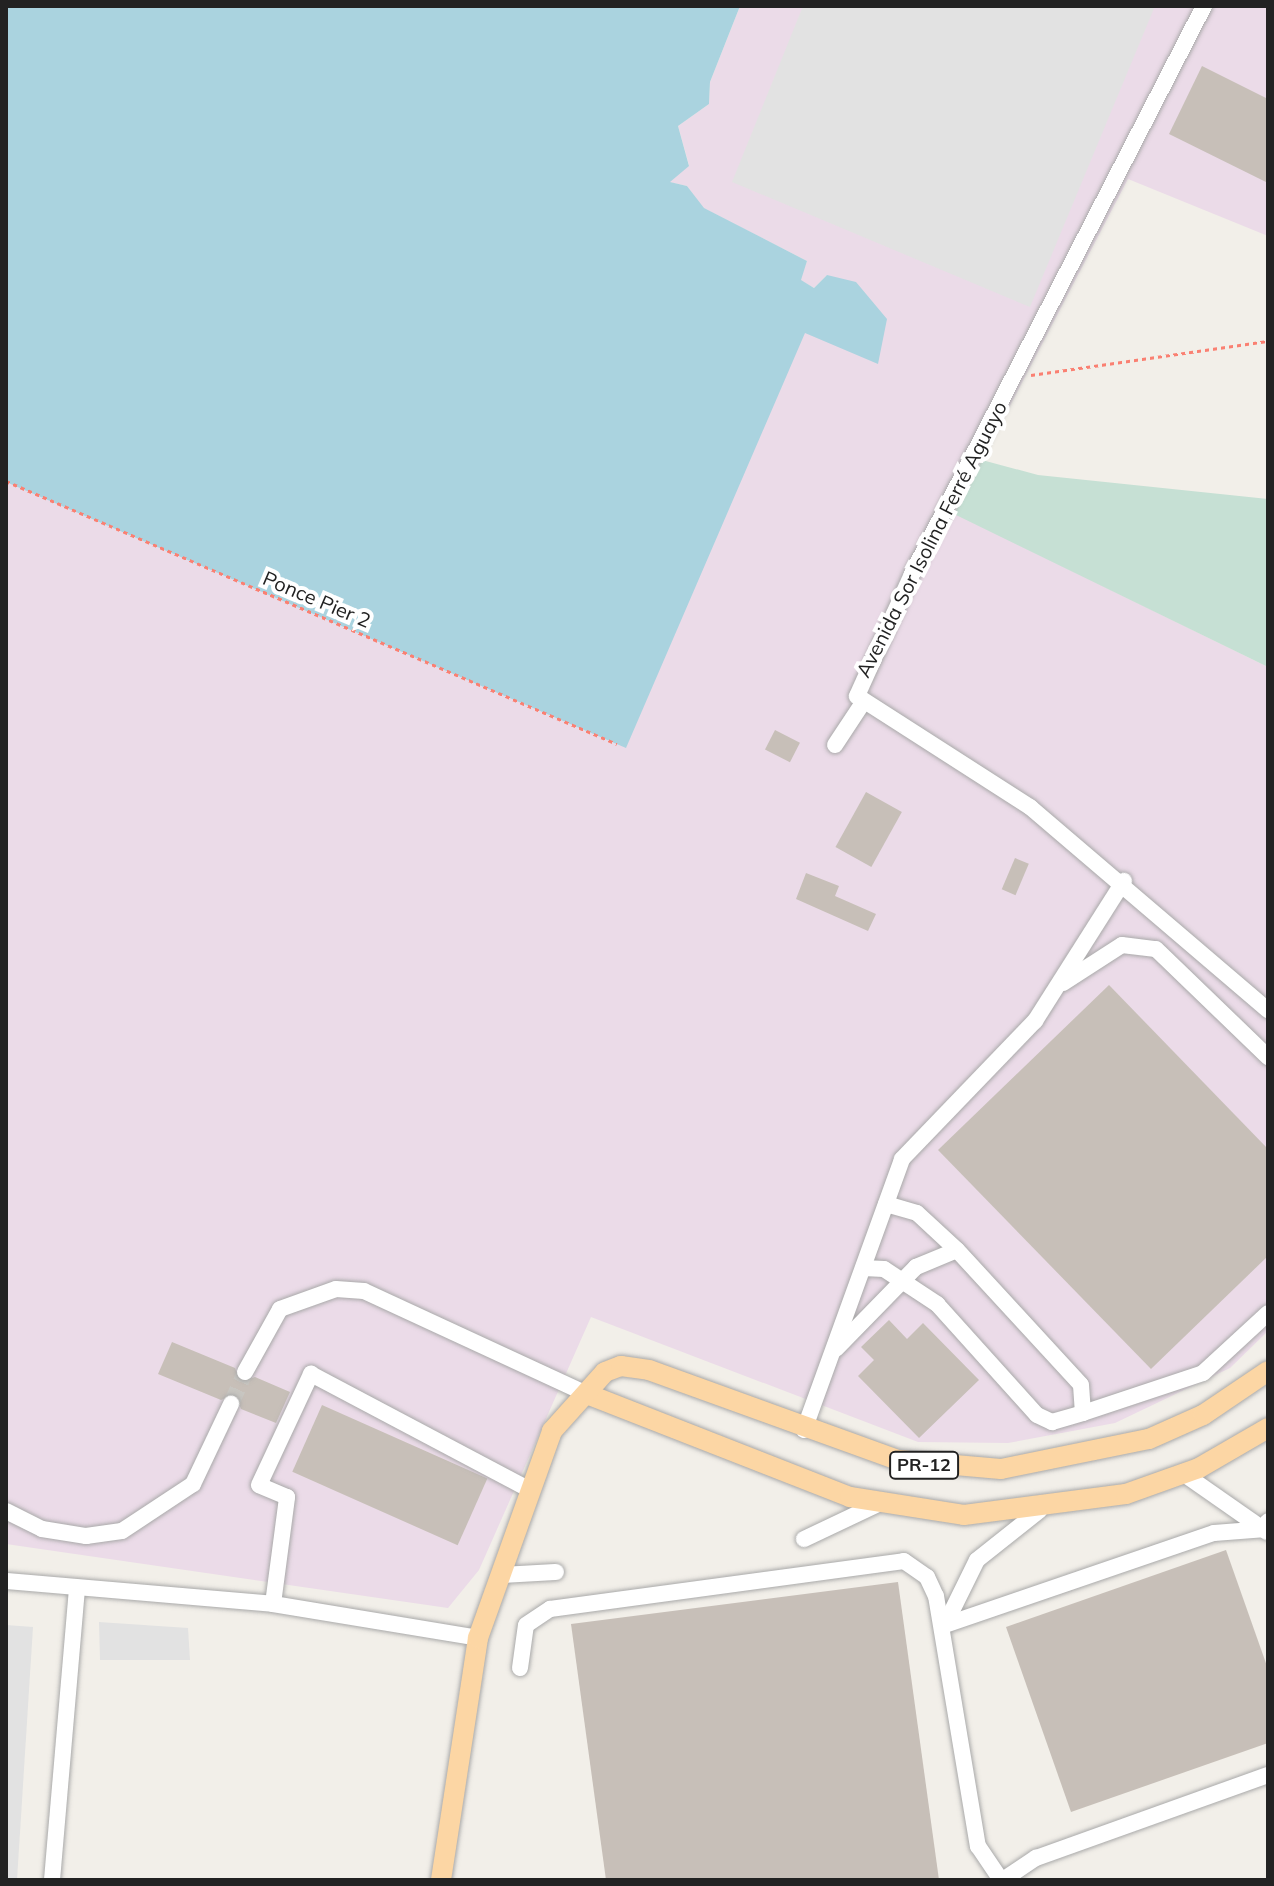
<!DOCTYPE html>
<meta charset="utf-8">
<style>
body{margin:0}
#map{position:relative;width:1274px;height:1886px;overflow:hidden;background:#f2efe9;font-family:Mulish,sans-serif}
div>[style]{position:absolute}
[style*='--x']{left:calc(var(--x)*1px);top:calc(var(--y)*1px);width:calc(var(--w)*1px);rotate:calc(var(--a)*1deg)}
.industrial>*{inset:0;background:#ebdbe8}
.wetland>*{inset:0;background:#c6e0d4}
.parking>*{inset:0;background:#e2e2e2}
.water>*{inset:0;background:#aad3df}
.building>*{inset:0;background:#c7bfb8;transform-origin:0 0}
.minor-tunnel>*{height:16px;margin-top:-8px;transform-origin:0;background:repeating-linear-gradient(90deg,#c8c6c1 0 16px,transparent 0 24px)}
.path>*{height:3px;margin-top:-1.5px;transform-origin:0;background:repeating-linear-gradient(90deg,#fa8072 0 4px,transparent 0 8px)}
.roads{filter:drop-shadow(0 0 2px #a9a9a9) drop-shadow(0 0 2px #a9a9a9)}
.minor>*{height:16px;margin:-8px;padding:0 8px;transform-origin:8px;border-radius:8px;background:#fff}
.major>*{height:20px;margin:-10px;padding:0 10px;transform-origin:10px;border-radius:10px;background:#fcd6a4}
span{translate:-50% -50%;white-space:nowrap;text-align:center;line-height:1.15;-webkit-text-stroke:8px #fff;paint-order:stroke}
.shield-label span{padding:2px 6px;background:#fff;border:2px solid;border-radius:6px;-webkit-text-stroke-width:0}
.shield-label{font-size:18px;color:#222;font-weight:700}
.street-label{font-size:20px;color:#222}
.frame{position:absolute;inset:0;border:8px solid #222;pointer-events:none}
</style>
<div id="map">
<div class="industrial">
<i style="clip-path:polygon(740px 6px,1268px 6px,1268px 236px,1128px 179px,954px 513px,1268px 667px,1268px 1331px,1230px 1368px,1115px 1423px,1008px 1443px,918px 1442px,591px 1317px,479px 1570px,448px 1608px,6px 1544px,6px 481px,626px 747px,827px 275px,814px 288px,800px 280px,807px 261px,703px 208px,687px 186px,669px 182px,689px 165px,678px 126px,709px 104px,710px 82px)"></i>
</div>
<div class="wetland">
<i style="clip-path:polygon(982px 460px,1038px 475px,1268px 499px,1268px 667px,954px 514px)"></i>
</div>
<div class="parking">
<i style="clip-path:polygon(803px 6px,1155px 6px,1030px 307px,732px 182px)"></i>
<i style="clip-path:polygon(99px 1622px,188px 1628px,190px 1660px,100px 1660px)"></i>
<i style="clip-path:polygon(6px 1625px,33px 1627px,17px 1880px,6px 1880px)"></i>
</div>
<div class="water">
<i style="clip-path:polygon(6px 6px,740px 6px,710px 82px,709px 104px,678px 126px,689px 166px,670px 182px,687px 186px,704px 208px,807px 261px,801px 280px,814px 288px,827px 275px,856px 282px,887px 319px,878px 364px,805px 333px,626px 748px,6px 482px)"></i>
</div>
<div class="building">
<i style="clip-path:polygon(1202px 66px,1268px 99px,1268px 183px,1169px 134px)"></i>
<i style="left:775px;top:730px;width:28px;height:22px;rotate:27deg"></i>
<i style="left:866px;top:792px;width:41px;height:63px;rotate:29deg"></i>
<i style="left:1015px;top:858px;width:15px;height:34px;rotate:23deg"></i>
<i style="clip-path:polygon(806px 873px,839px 886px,835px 896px,876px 914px,868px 931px,796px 899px)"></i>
<i style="clip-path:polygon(1109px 985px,1268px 1149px,1268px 1256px,1151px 1369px,938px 1150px)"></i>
<i style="clip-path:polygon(889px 1320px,907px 1339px,923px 1323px,979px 1380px,919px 1438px,858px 1376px,874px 1360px,861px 1347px)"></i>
<i style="clip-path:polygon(172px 1342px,235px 1368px,240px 1382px,255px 1377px,290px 1392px,276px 1423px,241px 1409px,235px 1394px,221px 1400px,158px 1374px)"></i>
<i style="left:322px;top:1405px;width:181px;height:73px;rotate:24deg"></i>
<i style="clip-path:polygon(1226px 1550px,1268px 1669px,1268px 1743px,1071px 1812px,1006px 1627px)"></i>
<i style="clip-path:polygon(898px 1582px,939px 1880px,606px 1880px,571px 1624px)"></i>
</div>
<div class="minor-tunnel">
<i style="--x:231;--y:1404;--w:35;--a:-66"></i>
</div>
<div class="path">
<i style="--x:1031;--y:375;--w:239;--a:-8.2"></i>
<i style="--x:6;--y:481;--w:665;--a:23.29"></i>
</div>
<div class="roads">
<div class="minor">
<i style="--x:1204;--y:6;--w:639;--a:117.21"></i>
<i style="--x:912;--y:574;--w:134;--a:114.3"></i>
<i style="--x:857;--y:696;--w:206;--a:32.7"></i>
<i style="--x:1030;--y:807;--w:313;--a:40.5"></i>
<i style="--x:835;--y:745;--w:49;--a:-56.6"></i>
<i style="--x:1063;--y:983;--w:70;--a:-32.8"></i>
<i style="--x:1122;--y:945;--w:34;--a:7"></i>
<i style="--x:1156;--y:949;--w:156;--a:44"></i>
<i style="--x:886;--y:1204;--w:32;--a:16"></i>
<i style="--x:917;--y:1213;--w:54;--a:42.8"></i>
<i style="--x:957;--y:1250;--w:183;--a:47.4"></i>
<i style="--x:1081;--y:1385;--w:28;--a:86"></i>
<i style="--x:1083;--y:1413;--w:126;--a:-18.4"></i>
<i style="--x:1203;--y:1373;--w:88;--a:-42.7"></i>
<i style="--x:863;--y:1268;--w:21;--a:3"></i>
<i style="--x:884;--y:1269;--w:64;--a:33.4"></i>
<i style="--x:937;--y:1304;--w:149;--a:48"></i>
<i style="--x:1037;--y:1415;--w:17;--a:25"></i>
<i style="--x:1052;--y:1422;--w:32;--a:-16"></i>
<i style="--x:836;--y:1349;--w:115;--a:-45.7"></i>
<i style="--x:916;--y:1267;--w:44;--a:-22.5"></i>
<i style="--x:245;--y:1372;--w:72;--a:-60.9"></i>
<i style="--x:280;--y:1309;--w:59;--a:-19.7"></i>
<i style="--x:336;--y:1289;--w:28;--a:4"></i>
<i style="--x:364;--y:1291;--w:246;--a:24.8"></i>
<i style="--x:804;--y:1430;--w:288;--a:-70.1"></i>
<i style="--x:902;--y:1159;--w:192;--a:-46.1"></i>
<i style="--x:1035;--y:1021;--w:166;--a:-57.6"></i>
<i style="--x:1184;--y:1474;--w:101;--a:34.9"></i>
<i style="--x:6;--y:1511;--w:40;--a:26.6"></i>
<i style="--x:42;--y:1529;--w:45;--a:9"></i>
<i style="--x:86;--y:1536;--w:36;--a:-8"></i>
<i style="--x:122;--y:1531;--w:85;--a:-33.5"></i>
<i style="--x:193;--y:1484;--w:89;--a:-64.6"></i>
<i style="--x:804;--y:1539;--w:82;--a:-25.3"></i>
<i style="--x:501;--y:1575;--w:55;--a:-3.1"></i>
<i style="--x:6;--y:1581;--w:268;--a:4.9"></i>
<i style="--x:273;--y:1604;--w:208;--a:9.4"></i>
<i style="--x:273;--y:1604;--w:108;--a:-82.5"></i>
<i style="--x:287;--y:1497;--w:30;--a:-157"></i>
<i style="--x:259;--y:1485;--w:123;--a:-64.9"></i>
<i style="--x:311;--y:1374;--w:248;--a:27.9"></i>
<i style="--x:945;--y:1625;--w:284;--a:-18.9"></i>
<i style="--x:1214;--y:1533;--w:52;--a:-4.4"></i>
<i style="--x:1266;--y:1529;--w:8;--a:-76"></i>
<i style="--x:945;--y:1625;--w:72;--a:-63.8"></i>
<i style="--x:977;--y:1560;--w:80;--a:-38.4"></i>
<i style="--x:520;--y:1668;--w:43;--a:-82.1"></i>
<i style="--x:526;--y:1625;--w:29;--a:-34"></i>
<i style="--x:550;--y:1609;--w:357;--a:-7.7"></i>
<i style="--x:904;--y:1561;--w:28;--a:35"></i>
<i style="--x:927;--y:1577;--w:21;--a:65"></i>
<i style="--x:936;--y:1596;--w:254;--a:80.5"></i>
<i style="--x:978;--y:1846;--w:41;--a:55.9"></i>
<i style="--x:52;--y:1880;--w:293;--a:-85.1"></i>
<i style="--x:1003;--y:1880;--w:40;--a:-34"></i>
<i style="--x:1036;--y:1858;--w:246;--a:-19.7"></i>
</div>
<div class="major">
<i style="--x:587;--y:1394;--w:282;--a:21.4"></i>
<i style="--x:850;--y:1497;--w:115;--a:9"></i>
<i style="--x:964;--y:1515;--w:163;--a:-7.4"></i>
<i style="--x:1126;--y:1494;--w:77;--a:-19.6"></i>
<i style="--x:1199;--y:1468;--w:80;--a:-30.1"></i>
<i style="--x:441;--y:1880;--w:245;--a:-81.3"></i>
<i style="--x:478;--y:1638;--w:220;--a:-70.3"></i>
<i style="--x:552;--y:1431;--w:79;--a:-48.1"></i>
<i style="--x:605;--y:1372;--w:17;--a:-21"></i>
<i style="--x:621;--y:1366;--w:28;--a:8"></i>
<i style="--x:649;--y:1370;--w:265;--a:19.9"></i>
<i style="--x:898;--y:1460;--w:103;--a:5"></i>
<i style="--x:1001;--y:1469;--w:151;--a:-11.5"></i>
<i style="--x:1149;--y:1439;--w:59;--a:-24"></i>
<i style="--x:1203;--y:1415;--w:78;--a:-34.1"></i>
</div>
</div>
<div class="shield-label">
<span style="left:924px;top:1465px">PR-12</span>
</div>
<div class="street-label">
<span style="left:931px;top:539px;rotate:-63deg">Avenida Sor Isolina Ferré Aguayo</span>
<span style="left:317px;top:599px;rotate:23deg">Ponce Pier 2</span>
</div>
<div class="frame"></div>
</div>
